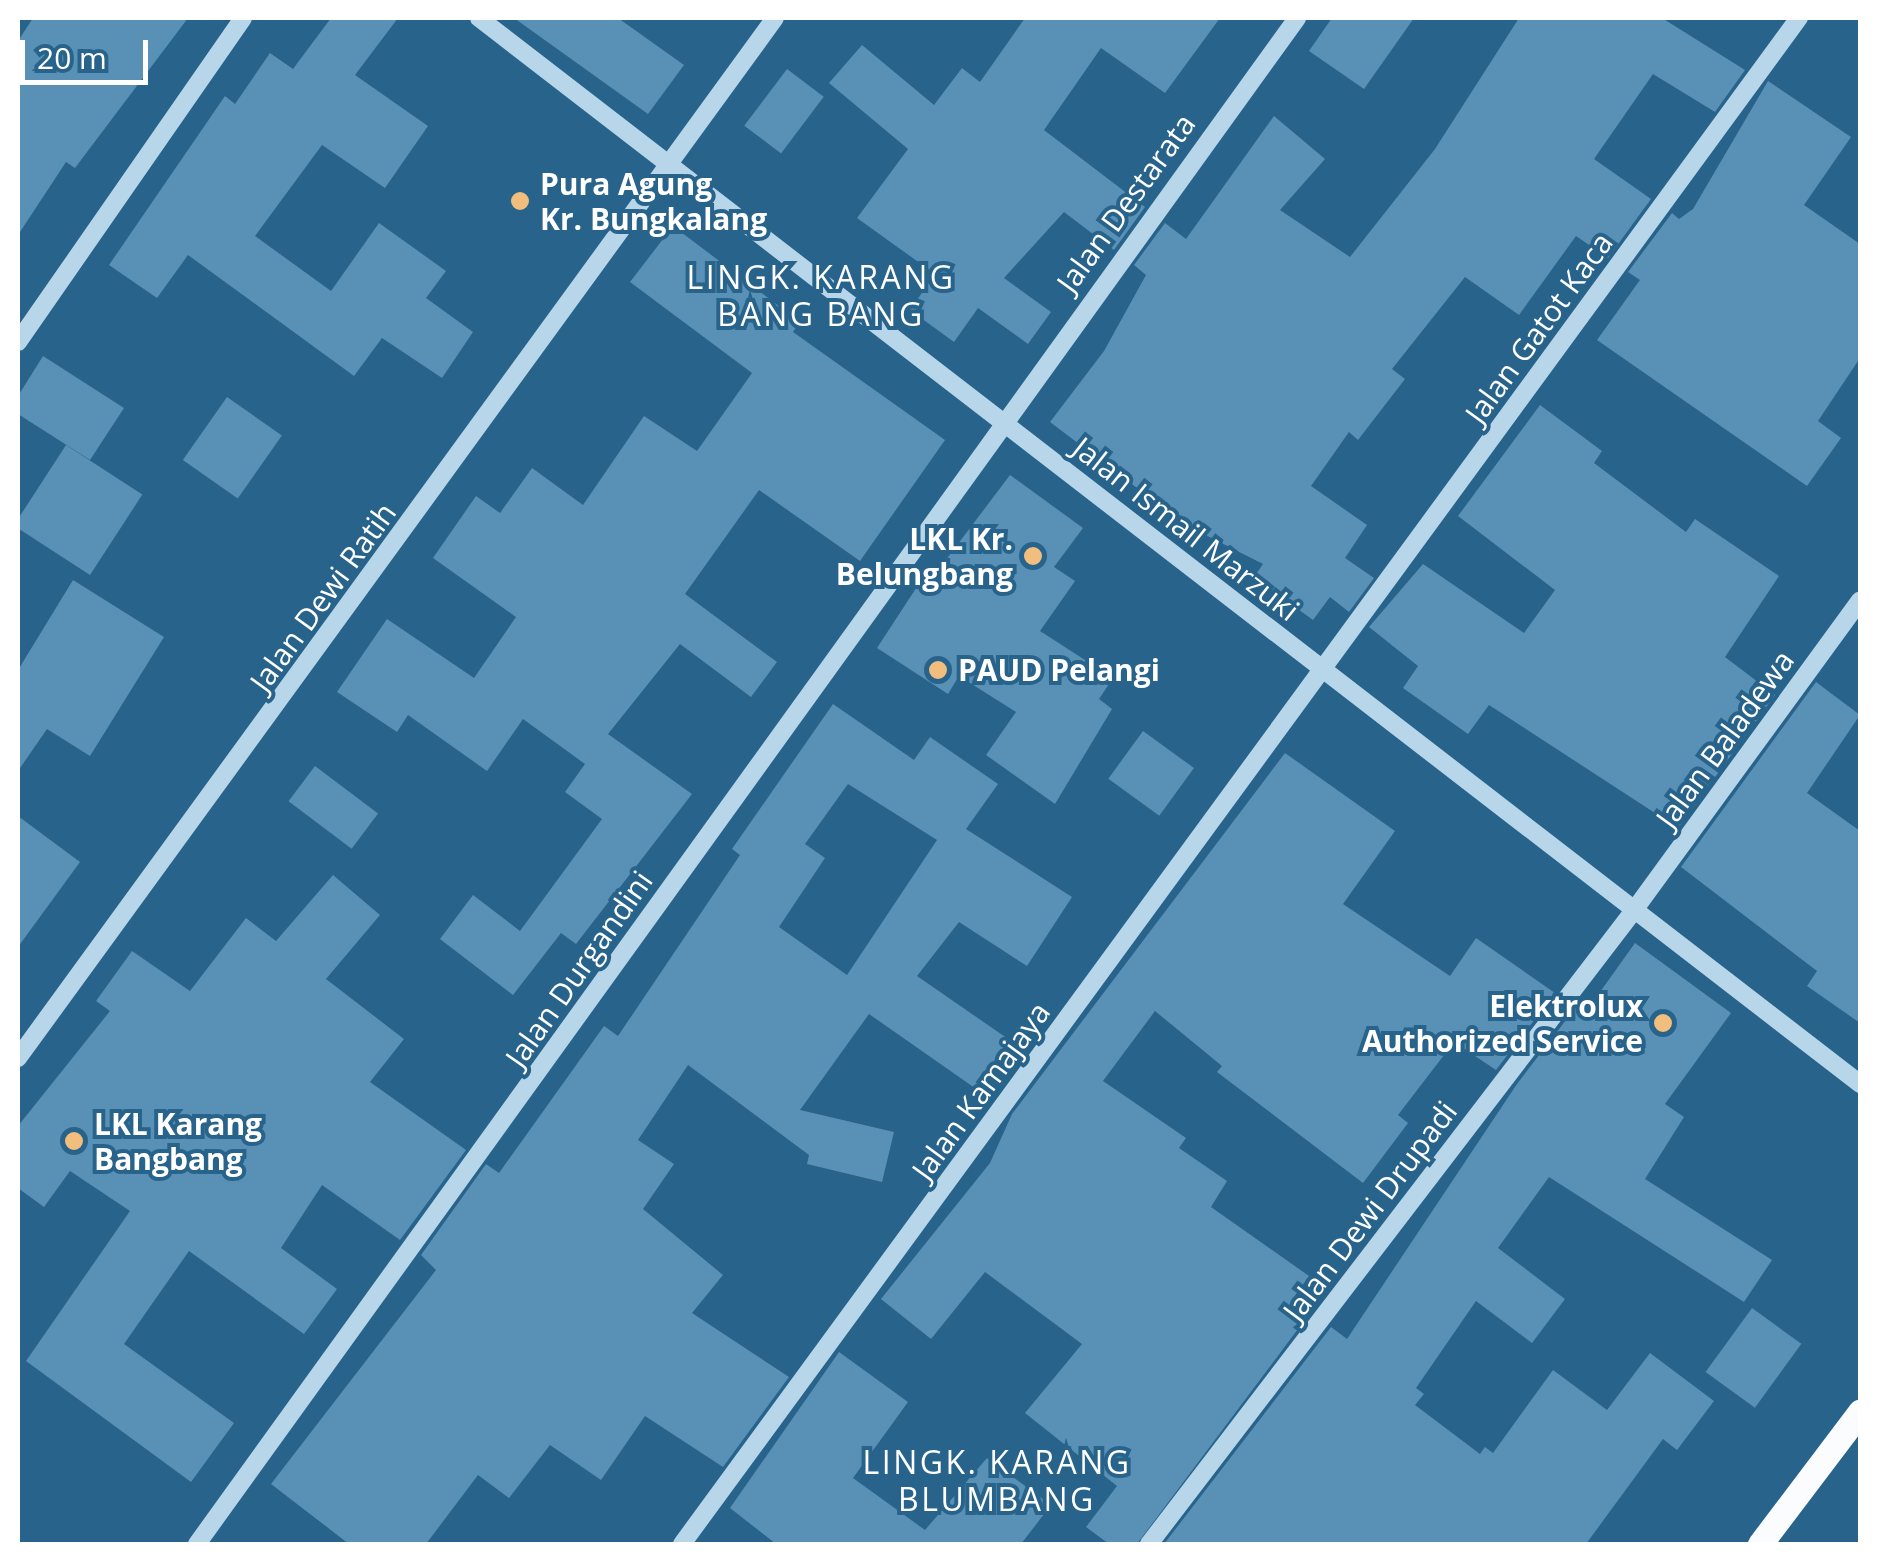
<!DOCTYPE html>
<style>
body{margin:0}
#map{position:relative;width:1878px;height:1562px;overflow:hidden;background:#28638b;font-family:"Open Sans",sans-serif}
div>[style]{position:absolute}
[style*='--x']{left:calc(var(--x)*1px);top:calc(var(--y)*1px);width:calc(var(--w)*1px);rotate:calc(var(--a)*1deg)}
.building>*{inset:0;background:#5990b5;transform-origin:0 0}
.minor>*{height:18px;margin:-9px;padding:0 9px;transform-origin:9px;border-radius:9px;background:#b7d6e9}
.major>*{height:25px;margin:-12.5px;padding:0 12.5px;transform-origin:12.5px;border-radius:12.5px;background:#fafcfe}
.dots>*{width:28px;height:28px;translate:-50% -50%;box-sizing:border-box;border:5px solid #28638b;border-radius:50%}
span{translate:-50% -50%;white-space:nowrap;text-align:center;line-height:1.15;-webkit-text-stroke:8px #28638b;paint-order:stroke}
.poi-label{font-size:30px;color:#fff;font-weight:700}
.left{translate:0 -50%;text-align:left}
.right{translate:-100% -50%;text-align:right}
.street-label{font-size:30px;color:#fff}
.neighbourhood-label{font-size:32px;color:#fff;letter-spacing:2.5px}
.frame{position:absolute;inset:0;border:20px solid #fff;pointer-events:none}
.scale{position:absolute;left:20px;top:40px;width:128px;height:45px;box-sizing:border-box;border:5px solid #fff;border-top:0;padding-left:12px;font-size:30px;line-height:35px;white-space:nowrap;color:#fff;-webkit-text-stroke:8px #28638b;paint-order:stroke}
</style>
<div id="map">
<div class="building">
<i style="clip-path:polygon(33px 18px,188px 18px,75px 168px,66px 162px,18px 235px,18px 41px)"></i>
<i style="clip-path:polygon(331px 18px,398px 18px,355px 75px,428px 126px,385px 188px,322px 145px,255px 236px,331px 291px,379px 223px,446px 271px,426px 298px,473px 332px,442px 378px,382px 338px,354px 376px,188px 255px,157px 298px,109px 265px,225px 96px,235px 104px,270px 53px,293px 69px)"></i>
<i style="clip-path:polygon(514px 18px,618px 18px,684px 65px,648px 114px)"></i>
<i style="clip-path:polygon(1025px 18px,1220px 18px,1165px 93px,1101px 48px,1044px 130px,1145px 207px,1114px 250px,1064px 212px,1004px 278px,1051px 312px,1028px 344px,978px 308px,954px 342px,910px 310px,935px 274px,857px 218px,908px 149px,829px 83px,862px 45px,934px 105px,962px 68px,980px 82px)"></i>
<i style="clip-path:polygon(1332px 18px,1414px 18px,1364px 89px,1309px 51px)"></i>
<i style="clip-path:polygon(1519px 18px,1662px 18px,1745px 70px,1715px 112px,1653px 74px,1594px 159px,1651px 199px,1608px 258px,1576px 236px,1519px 315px,1465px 277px,1392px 369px,1405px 379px,1358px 440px,1349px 432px,1311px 486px,1367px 525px,1345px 558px,1374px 578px,1349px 612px,1330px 597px,1313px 620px,1254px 577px,1263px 564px,1150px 507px,1153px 500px,1050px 422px,1104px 351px,1146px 275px,1134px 265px,1165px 223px,1186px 239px,1274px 116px,1325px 159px,1280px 210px,1350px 257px,1435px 149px)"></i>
<i style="left:787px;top:69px;width:46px;height:71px;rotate:37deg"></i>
<i style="clip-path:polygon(1768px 81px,1851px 137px,1804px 205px,1860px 244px,1860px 358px,1818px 421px,1841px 438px,1807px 486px,1597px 340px,1640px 280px,1628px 272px,1672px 213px,1679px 219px,1693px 209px)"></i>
<i style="clip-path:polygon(673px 226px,800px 322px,793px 332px,945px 440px,860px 561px,759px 490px,685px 594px,777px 662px,751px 697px,680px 644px,608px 734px,692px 794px,576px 944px,561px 933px,513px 995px,440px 939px,473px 895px,520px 931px,602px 819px,565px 792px,585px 764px,523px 719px,487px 771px,408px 715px,397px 732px,337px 692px,387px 619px,474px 678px,516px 617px,433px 558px,476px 496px,500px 513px,532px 468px,583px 505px,644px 416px,697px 451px,752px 373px,630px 282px)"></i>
<i style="clip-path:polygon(43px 356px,124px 408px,90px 460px,18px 414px,18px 396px)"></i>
<i style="left:227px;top:397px;width:67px;height:77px;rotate:35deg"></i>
<i style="clip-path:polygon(1540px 405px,1602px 451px,1594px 463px,1686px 532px,1695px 519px,1779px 576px,1725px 657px,1775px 695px,1678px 828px,1489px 705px,1468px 734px,1403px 688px,1418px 666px,1369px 627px,1423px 564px,1524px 633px,1555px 590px,1458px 516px)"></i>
<i style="left:66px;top:445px;width:91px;height:96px;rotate:33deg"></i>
<i style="clip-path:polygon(1010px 475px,1083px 528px,1054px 567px,1075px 581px,1040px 631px,1113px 678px,1099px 699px,1112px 709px,1055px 804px,986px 755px,1016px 712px,959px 676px,948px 694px,877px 648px,924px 576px,933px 577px)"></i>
<i style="clip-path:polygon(73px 580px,164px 637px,90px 756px,47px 729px,18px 771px,18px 670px)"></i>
<i style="clip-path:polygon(1816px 682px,1860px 715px,1807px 793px,1860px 831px,1860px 1023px,1807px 986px,1817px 971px,1681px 867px)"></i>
<i style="clip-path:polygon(evenodd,833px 704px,914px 760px,930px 737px,998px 784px,966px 829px,1072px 897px,1027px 966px,959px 922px,917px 976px,1027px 1052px,992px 1100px,869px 1014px,800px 1110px,894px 1132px,882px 1182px,807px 1164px,809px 1155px,688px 1065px,638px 1140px,674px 1164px,643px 1209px,723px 1275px,692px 1313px,789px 1377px,723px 1467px,645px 1416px,601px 1480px,550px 1445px,509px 1498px,478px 1475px,426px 1544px,349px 1544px,271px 1484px,436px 1270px,421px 1255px,486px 1164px,499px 1173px,604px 1026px,618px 1036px,740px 855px,732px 849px,833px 704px,848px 784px,937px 840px,847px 975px,779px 927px,825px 858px,805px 844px,848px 784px)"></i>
<i style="left:1143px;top:731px;width:63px;height:59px;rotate:36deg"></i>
<i style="clip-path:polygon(1285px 753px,1395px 831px,1343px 904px,1450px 976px,1476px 938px,1555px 993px,1496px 1070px,1454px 1042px,1398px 1115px,1408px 1123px,1363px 1183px,1217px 1072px,1222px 1066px,1155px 1011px,1103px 1081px,1186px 1138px,1179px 1148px,1227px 1181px,1211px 1207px,1309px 1276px,1292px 1300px,1310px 1313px,1137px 1544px,1109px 1544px,1086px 1527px,1117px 1486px,1025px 1413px,1082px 1344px,985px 1272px,931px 1339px,881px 1299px,990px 1163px,1012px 1114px)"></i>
<i style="left:315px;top:766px;width:79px;height:44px;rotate:37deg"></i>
<i style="clip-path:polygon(18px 816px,80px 862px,18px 947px)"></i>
<i style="clip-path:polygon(333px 875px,380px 915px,326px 979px,404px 1039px,370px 1082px,466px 1150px,400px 1240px,322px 1185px,281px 1248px,337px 1289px,304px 1334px,189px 1251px,124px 1344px,234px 1423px,191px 1482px,26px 1361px,130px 1211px,70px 1171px,44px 1207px,18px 1188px,18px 1126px,110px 1011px,96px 1001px,132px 951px,190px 991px,246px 918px,276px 941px)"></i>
<i style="clip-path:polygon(1635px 943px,1731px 1013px,1665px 1104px,1684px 1117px,1645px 1179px,1772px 1260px,1744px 1302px,1549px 1177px,1498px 1248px,1565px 1299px,1532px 1343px,1476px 1301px,1416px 1388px,1424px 1394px,1415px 1405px,1480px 1454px,1485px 1447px,1493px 1453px,1553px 1370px,1607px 1410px,1650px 1353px,1714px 1401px,1677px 1450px,1663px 1439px,1586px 1544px,1164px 1544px,1331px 1327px,1347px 1339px,1517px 1084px,1576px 1007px,1585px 1013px)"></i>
<i style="left:1752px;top:1308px;width:61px;height:79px;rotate:36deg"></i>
<i style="clip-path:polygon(839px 1352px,908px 1402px,853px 1478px,925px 1530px,987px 1458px,1051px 1505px,1021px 1544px,776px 1544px,730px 1508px)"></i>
</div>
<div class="minor">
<i style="--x:479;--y:18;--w:1745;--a:37.66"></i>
<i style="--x:18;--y:342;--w:394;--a:-55.2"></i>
<i style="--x:18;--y:1058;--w:1286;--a:-53.95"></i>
<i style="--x:197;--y:1544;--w:1881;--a:-54.21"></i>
<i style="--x:682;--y:1544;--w:1891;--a:-53.8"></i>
<i style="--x:1149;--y:1544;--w:800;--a:-52.57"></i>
<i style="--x:1635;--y:909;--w:382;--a:-53.9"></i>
</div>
<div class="major">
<i style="--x:1760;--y:1544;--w:166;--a:-52.9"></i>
</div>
<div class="dots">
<i style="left:520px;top:201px;background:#f1be7d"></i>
<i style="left:1033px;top:556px;background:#f1be7d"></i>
<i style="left:938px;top:670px;background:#f1be7d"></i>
<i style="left:1663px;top:1023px;background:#f1be7d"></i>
<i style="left:74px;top:1141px;background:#f1be7d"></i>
</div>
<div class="poi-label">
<span class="left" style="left:540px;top:201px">Pura Agung<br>Kr. Bungkalang</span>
<span class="right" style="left:1013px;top:556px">LKL Kr.<br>Belungbang</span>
<span class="left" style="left:958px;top:670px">PAUD Pelangi</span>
<span class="right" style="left:1643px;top:1023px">Elektrolux<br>Authorized Service</span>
<span class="left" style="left:94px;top:1141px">LKL Karang<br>Bangbang</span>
</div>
<div class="street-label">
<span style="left:1126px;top:203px;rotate:-54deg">Jalan Destarata</span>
<span style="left:1539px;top:328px;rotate:-54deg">Jalan Gatot Kaca</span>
<span style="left:1186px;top:529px;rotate:38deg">Jalan Ismail Marzuki</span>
<span style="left:323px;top:597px;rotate:-54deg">Jalan Dewi Ratih</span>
<span style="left:1725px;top:739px;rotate:-54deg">Jalan Baladewa</span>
<span style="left:579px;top:969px;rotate:-55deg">Jalan Durgandini</span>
<span style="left:981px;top:1091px;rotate:-54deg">Jalan Kamajaya</span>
<span style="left:1370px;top:1211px;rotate:-53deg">Jalan Dewi Drupadi</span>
</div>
<div class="neighbourhood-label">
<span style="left:821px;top:296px">LINGK. KARANG<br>BANG BANG</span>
<span style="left:997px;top:1481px">LINGK. KARANG<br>BLUMBANG</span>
</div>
<div class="frame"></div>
<div class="scale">20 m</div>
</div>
